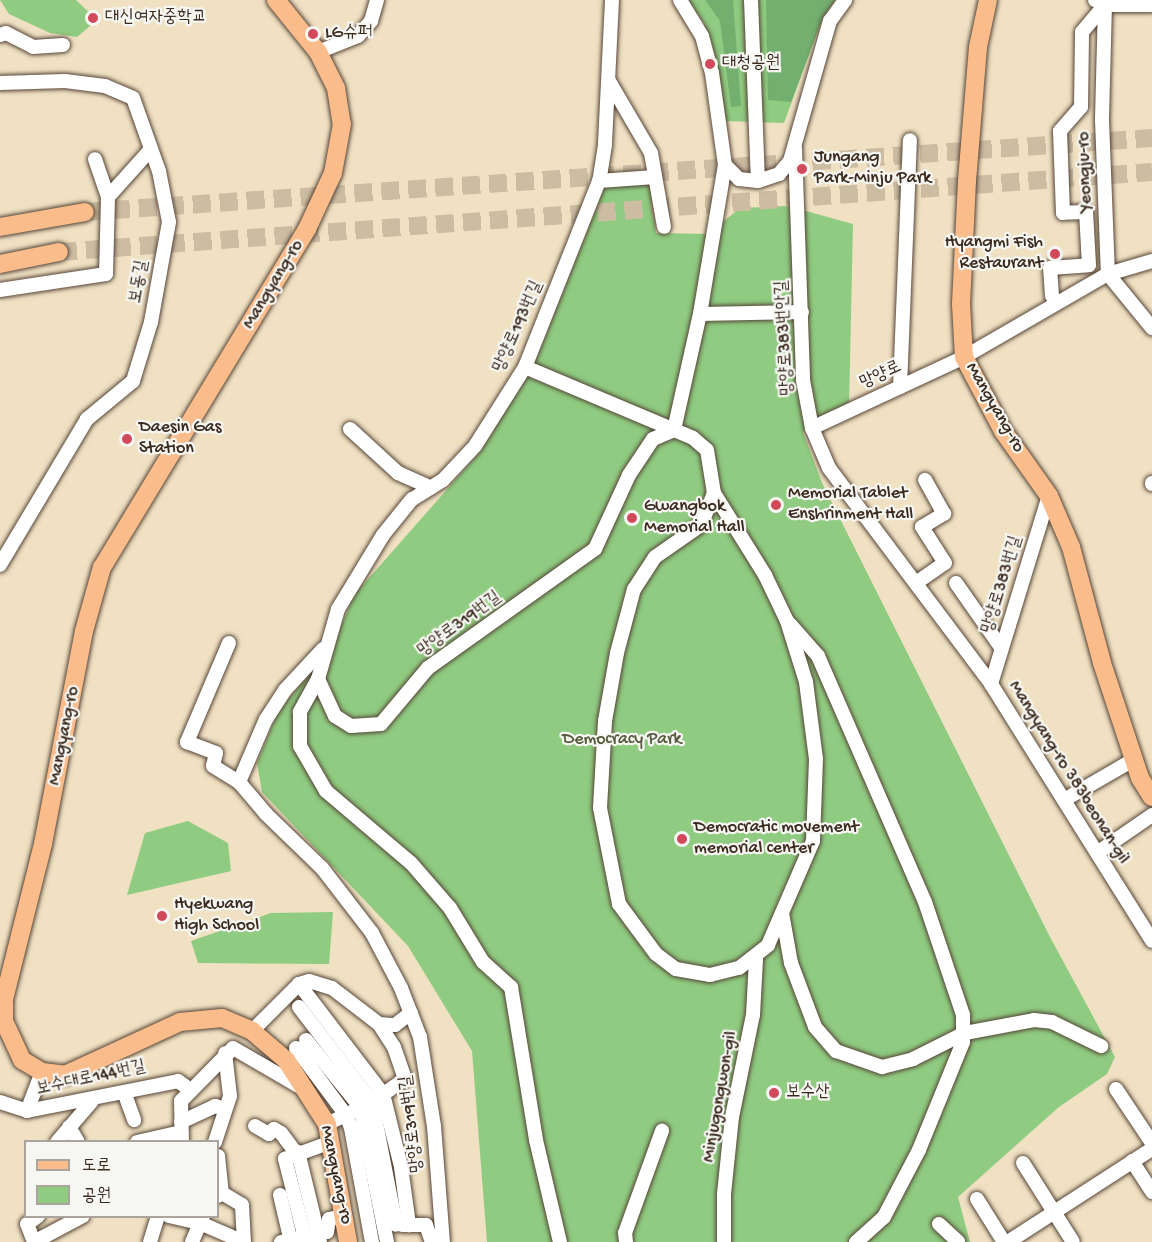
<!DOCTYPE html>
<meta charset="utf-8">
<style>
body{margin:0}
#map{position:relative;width:1152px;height:1242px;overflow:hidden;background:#f0e1c3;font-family:"Gochi Hand","Poor Story",sans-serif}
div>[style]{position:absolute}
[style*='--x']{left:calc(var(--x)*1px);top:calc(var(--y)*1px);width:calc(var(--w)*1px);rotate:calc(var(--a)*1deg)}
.green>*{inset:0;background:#8fcb80}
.forest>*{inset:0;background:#73af6e}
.major-tunnel>*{height:18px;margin-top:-9px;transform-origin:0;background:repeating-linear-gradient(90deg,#ccbca2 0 18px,transparent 0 27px)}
.roads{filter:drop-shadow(0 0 2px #564537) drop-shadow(0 0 2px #564537)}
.minor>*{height:14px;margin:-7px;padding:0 7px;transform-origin:7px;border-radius:7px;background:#fff}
.major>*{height:18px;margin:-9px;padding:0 9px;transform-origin:9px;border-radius:9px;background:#fabc8b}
.dots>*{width:16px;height:16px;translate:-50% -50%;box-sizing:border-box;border:3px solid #f6f6f2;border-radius:50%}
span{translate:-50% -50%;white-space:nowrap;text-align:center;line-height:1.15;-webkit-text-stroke:4.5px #f6f6f2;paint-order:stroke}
.poi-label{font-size:18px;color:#3b2a1e}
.left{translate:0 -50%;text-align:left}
.right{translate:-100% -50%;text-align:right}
.street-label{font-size:18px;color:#3b2a1e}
.park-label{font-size:18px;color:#545a3b}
.legend{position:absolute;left:24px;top:1140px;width:195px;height:78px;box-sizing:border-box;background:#f6f6f2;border:2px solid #aba49d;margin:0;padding:8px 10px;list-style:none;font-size:18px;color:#3b2a1e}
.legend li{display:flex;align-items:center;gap:12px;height:30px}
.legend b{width:30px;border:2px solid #aba49d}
</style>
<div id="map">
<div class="green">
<i style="clip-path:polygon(0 0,76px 0,97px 20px,77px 37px,50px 33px,9px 14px)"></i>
<i style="clip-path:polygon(688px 0,835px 0,823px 17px,784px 123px,724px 121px,717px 72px,704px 23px)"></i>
<i style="clip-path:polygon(650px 185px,656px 233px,708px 234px,740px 208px,788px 206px,853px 224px,849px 407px,803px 432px,822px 483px,1050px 937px,1115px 1057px,1107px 1074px,1059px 1107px,958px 1197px,970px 1242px,487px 1242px,472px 1051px,408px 946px,262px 792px,257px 763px,278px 712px,332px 647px,354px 595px,480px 452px,534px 365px,605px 186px)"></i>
<i style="clip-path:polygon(188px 821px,228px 843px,231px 871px,127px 895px,145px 833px)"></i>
<i style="clip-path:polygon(333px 912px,329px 964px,198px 963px,191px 941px,271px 913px)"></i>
</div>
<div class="forest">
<i style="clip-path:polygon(705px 0,733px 0,741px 106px,731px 107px,720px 21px)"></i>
<i style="clip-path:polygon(766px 0,835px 0,823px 17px,791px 102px,768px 100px)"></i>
</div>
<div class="major-tunnel">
<i style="--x:85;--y:212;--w:1070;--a:-3.97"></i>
<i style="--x:59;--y:252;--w:1096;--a:-4.19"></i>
</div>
<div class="roads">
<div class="minor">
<i style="--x:612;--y:0;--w:145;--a:92.8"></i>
<i style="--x:605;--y:145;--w:36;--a:99"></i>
<i style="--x:599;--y:181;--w:200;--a:111.7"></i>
<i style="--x:525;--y:367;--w:93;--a:122.3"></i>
<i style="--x:475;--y:446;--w:47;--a:133.3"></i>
<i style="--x:443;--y:480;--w:36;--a:148"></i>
<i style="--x:412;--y:499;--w:46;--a:128.9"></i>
<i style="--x:383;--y:535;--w:87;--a:121.3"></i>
<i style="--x:338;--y:609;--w:73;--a:105.9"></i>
<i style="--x:318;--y:679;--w:41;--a:65.3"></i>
<i style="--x:335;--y:716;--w:19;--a:32"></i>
<i style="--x:351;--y:726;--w:30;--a:-4"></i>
<i style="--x:381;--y:724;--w:73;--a:-50"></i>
<i style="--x:428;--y:668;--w:205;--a:-35.5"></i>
<i style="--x:595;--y:549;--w:81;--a:-65.3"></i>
<i style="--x:629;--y:475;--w:43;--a:-56.3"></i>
<i style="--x:653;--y:439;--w:23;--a:-23"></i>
<i style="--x:674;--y:430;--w:119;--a:-77.4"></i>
<i style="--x:700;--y:314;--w:151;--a:-80.5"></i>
<i style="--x:680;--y:0;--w:42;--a:58.6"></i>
<i style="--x:702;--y:36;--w:38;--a:75"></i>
<i style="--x:712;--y:73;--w:93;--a:82"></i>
<i style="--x:725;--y:165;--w:20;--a:45"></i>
<i style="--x:739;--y:179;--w:19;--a:6"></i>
<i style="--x:758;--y:181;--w:22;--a:-18"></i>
<i style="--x:779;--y:174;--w:17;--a:-50"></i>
<i style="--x:790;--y:161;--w:146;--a:-74.1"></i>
<i style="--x:830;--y:21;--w:26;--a:-54"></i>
<i style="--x:751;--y:0;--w:181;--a:87.8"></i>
<i style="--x:1095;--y:0;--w:11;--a:27"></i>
<i style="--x:1105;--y:5;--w:47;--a:0"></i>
<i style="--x:1105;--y:4;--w:116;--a:91.5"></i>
<i style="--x:1102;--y:120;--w:154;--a:87.8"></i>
<i style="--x:1108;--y:274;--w:70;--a:50.8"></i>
<i style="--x:0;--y:35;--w:6;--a:-18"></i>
<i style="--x:6;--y:33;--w:30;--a:27"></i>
<i style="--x:33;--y:47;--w:30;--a:-4"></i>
<i style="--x:318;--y:52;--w:43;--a:-21.8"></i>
<i style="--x:358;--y:36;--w:20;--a:-49"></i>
<i style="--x:371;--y:21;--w:22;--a:-74"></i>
<i style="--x:609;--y:81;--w:83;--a:59.7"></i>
<i style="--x:651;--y:153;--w:75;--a:80"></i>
<i style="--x:0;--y:83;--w:65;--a:-1.8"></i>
<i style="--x:65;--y:81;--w:40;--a:7.1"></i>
<i style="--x:105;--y:86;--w:30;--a:23"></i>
<i style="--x:133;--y:98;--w:77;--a:70.4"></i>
<i style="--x:159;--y:171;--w:52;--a:78.9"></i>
<i style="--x:169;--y:222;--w:102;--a:100.2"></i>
<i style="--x:151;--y:322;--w:62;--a:107"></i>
<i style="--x:133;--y:381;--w:60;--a:140.4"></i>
<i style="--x:87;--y:419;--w:170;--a:120.8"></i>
<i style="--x:795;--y:148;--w:232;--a:88"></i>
<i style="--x:803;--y:380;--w:49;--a:79.4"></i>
<i style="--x:812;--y:428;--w:43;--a:67"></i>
<i style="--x:829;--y:468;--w:270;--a:53.1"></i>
<i style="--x:991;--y:684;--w:303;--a:57.9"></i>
<i style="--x:599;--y:181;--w:56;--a:-4.1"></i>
<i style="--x:108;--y:197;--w:64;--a:-48.1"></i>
<i style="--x:0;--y:290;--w:107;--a:-8.6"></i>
<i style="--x:106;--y:274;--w:77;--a:-88.5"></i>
<i style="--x:108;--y:197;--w:40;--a:-108.9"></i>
<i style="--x:1052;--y:296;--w:28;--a:-94"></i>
<i style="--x:1050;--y:268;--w:39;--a:-4"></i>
<i style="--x:1089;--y:265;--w:53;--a:-93.2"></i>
<i style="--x:1086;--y:212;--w:23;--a:178"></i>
<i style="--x:1063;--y:213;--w:82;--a:-92.1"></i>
<i style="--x:1060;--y:131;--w:32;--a:-49"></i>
<i style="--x:1081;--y:107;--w:75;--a:-89.2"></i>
<i style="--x:1082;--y:32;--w:35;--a:-50"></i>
<i style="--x:700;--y:314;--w:102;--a:-1.1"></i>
<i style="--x:525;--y:367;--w:182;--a:22.9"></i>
<i style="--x:693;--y:438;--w:18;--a:41"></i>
<i style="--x:707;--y:450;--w:44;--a:80.8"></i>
<i style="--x:714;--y:493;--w:35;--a:112"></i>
<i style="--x:701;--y:525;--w:56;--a:145.2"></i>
<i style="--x:655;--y:557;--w:38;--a:123"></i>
<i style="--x:634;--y:589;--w:66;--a:104.9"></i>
<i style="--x:617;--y:653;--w:69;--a:100"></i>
<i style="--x:605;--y:721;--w:87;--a:93.3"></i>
<i style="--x:600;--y:808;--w:98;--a:78.8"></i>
<i style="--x:619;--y:904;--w:62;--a:53.5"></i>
<i style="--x:656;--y:954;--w:25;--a:37"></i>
<i style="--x:676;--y:969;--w:35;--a:10"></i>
<i style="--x:710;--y:975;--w:30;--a:-14"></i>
<i style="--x:739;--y:968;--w:37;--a:-38"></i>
<i style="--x:768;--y:945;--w:113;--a:-66.6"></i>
<i style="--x:813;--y:841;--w:82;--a:-87.9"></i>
<i style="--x:816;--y:759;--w:78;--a:-97.4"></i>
<i style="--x:806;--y:682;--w:64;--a:-107.3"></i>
<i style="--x:787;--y:621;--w:51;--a:-115.6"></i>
<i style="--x:765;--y:575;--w:97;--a:-121.9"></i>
<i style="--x:900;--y:387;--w:247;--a:-87.7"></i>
<i style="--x:812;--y:428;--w:168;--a:-25"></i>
<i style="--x:964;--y:357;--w:166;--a:-30"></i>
<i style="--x:1108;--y:274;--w:46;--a:-16.5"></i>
<i style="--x:350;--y:429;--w:65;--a:42.5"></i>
<i style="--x:398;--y:473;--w:36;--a:24"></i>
<i style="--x:1152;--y:483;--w:1;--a:90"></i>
<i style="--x:916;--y:583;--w:35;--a:-35"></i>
<i style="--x:945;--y:563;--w:43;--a:-122.6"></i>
<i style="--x:922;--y:527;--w:26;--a:-31"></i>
<i style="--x:944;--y:514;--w:39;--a:-119"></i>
<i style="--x:956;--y:583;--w:80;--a:55.1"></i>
<i style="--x:790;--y:624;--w:43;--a:48.8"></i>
<i style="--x:818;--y:656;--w:268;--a:66.5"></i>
<i style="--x:925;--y:902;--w:119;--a:71.4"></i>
<i style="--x:963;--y:1015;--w:27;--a:90"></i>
<i style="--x:963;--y:1042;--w:117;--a:112.2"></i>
<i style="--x:919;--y:1150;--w:76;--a:117.6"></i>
<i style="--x:884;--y:1217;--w:38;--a:138"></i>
<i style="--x:229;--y:643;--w:108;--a:113"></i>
<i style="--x:187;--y:742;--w:31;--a:21"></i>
<i style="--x:216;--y:753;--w:13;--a:103"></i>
<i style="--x:213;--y:766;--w:31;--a:32"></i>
<i style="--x:323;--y:649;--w:56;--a:132.8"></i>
<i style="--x:285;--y:690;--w:35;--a:123"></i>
<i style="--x:266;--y:719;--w:69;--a:113.2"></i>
<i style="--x:239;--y:782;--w:42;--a:49.8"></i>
<i style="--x:266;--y:814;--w:78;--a:44"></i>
<i style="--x:322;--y:868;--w:82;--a:52.4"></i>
<i style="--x:372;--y:933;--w:62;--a:62.2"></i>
<i style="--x:401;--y:988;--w:53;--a:68.8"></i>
<i style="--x:420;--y:1037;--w:90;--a:81.1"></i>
<i style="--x:434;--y:1126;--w:116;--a:85.6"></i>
<i style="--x:318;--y:679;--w:38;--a:119"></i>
<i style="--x:300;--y:712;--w:34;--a:90"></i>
<i style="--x:300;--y:746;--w:52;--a:60"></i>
<i style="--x:326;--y:791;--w:111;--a:40.3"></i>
<i style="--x:411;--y:863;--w:60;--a:49.1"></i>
<i style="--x:450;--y:908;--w:63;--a:58.6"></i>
<i style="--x:483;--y:962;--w:38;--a:42"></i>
<i style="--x:511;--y:987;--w:155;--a:80.7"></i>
<i style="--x:536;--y:1140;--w:105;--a:76.8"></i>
<i style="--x:991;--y:684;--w:197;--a:-72.9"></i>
<i style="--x:1064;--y:800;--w:80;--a:-30.1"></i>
<i style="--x:1097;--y:853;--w:67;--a:-34.6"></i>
<i style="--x:782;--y:913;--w:51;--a:79.8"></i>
<i style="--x:791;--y:963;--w:68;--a:69.4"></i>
<i style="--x:815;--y:1027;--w:32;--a:49"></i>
<i style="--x:836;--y:1051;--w:49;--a:19.2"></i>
<i style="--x:882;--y:1067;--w:32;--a:-14"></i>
<i style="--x:913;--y:1059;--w:58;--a:-26.6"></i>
<i style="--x:965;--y:1033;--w:70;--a:-10.7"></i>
<i style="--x:1034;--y:1020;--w:18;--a:6"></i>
<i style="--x:1052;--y:1022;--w:55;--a:26.1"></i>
<i style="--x:299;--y:984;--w:138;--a:52.6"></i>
<i style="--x:383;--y:1094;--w:75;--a:76.1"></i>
<i style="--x:401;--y:1167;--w:59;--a:82.1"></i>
<i style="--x:299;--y:1007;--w:120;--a:52.5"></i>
<i style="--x:372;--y:1102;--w:125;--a:79"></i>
<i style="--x:379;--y:1024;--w:16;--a:4"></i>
<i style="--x:395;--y:1025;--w:20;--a:-37"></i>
<i style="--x:252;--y:1031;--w:66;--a:-45"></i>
<i style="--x:299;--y:984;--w:10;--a:-17"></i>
<i style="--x:309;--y:981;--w:24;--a:17"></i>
<i style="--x:332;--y:988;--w:59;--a:37.5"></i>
<i style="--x:379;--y:1024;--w:27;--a:57"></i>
<i style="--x:394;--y:1047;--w:34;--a:71"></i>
<i style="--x:405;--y:1079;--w:40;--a:145.1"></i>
<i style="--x:372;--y:1102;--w:50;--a:153.9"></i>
<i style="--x:306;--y:1040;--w:86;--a:51.1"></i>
<i style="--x:360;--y:1107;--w:138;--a:78.7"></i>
<i style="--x:296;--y:1048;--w:84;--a:53.3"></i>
<i style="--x:346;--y:1115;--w:14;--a:69"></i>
<i style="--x:351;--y:1128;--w:116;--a:79.6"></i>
<i style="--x:1116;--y:1089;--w:65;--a:56.3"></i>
<i style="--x:124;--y:1092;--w:30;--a:70"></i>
<i style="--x:0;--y:1102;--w:28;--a:18"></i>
<i style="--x:27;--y:1111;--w:154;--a:-11.2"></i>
<i style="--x:178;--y:1081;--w:14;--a:36"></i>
<i style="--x:27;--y:1111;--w:42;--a:-69"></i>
<i style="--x:181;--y:1122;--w:38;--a:-25"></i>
<i style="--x:215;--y:1106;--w:10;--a:17"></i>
<i style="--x:255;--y:1126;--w:16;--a:30"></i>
<i style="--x:269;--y:1134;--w:7;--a:-45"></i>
<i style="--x:274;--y:1129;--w:8;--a:30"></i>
<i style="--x:281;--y:1133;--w:25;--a:53"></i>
<i style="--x:69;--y:1127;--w:17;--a:59"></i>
<i style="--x:57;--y:1142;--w:54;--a:-49.5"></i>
<i style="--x:137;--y:1142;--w:45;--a:-12.8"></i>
<i style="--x:182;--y:1142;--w:41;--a:-91.4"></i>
<i style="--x:181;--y:1101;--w:74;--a:-45.5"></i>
<i style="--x:233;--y:1048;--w:80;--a:30.1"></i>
<i style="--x:215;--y:1142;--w:48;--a:-71.9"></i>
<i style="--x:230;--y:1096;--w:43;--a:-96.6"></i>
<i style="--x:298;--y:1152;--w:93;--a:76.3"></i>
<i style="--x:218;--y:1156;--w:37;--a:84"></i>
<i style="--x:1132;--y:1161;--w:37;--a:57"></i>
<i style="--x:1023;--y:1163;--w:93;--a:57.7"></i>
<i style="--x:280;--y:1195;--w:48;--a:76.8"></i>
<i style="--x:218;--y:1196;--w:5;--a:-37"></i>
<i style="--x:222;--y:1193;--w:23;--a:31"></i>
<i style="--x:242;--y:1205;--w:36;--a:87"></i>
<i style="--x:977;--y:1199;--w:51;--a:57.9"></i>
<i style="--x:169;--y:1216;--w:32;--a:13"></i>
<i style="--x:200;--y:1223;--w:48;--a:23.4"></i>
<i style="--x:939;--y:1224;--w:26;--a:43"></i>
<i style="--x:402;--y:1225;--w:24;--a:0"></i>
<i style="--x:426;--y:1225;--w:18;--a:71"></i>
<i style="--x:34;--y:1242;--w:55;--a:-28"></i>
<i style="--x:34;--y:1242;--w:19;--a:-111"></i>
<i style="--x:27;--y:1224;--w:14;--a:-36"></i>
<i style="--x:150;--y:1242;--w:27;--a:-73"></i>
<i style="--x:192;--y:1242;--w:28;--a:-67"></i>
<i style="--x:281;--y:1242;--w:47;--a:-12.3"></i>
<i style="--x:327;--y:1232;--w:13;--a:-81"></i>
<i style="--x:329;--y:1219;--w:14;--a:-12"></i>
<i style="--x:306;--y:1242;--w:86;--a:-104.2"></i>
<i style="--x:285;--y:1159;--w:49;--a:-20.3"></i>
<i style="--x:626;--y:1242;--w:9;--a:-96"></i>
<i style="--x:625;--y:1233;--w:109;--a:-70.1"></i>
<i style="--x:724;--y:1242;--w:48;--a:-90"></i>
<i style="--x:724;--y:1194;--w:77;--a:-84.1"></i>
<i style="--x:732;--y:1117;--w:104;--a:-78.4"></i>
<i style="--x:753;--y:1015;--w:56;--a:-86.9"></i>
<i style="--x:1008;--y:1242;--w:171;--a:-32.9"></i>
</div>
<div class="major">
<i style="--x:276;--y:0;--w:67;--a:51.1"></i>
<i style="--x:318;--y:52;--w:40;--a:63.4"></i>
<i style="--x:336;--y:88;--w:36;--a:81"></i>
<i style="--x:342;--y:124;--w:50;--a:100.4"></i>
<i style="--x:333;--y:173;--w:62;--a:114.9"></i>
<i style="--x:307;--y:229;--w:395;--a:121.2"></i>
<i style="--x:102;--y:567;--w:66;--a:105.7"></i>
<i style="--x:84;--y:631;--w:217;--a:100.9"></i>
<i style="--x:43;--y:844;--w:160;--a:104.1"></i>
<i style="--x:4;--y:999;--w:22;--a:90"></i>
<i style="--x:4;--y:1021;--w:43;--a:65.2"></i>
<i style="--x:22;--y:1060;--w:23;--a:31"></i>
<i style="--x:42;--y:1072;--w:23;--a:7"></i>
<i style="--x:65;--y:1075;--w:127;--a:-24.7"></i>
<i style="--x:180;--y:1022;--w:42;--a:-5.4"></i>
<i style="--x:222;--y:1018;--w:33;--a:23"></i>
<i style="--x:252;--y:1031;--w:45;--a:40.5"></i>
<i style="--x:286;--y:1060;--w:76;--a:57.4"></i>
<i style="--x:327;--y:1124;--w:120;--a:79.9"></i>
<i style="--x:988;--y:0;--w:48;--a:102"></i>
<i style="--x:978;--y:47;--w:134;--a:94.7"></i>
<i style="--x:967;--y:181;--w:123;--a:92.8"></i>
<i style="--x:961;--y:304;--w:53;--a:86.8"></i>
<i style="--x:964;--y:357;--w:84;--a:62.2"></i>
<i style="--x:1003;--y:431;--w:80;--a:54.7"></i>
<i style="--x:1049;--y:496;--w:56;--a:66.7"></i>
<i style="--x:1071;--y:547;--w:120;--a:75"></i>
<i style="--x:1102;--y:663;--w:121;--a:71.7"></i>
<i style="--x:1140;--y:778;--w:22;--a:58"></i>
<i style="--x:0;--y:227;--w:86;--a:-10"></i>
<i style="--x:0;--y:264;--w:60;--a:-11.5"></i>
</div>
</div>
<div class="dots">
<i style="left:93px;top:18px;background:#d1495b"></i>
<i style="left:313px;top:34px;background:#d1495b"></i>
<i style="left:710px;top:64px;background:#d1495b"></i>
<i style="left:802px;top:169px;background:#d1495b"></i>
<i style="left:1055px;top:254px;background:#d1495b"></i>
<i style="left:127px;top:439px;background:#d1495b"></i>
<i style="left:776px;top:505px;background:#d1495b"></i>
<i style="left:632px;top:518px;background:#d1495b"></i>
<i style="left:682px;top:839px;background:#d1495b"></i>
<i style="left:162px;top:916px;background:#d1495b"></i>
<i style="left:774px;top:1093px;background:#d1495b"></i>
</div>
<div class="poi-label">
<span class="left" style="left:105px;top:18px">대신여자중학교</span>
<span class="left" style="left:325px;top:34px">LG슈퍼</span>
<span class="left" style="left:722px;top:64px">대청공원</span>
<span class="left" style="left:814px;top:169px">Jungang<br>Park-Minju Park</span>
<span class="right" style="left:1043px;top:254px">Hyangmi Fish<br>Restaurant</span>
<span class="left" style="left:139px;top:439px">Daesin Gas<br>Station</span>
<span class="left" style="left:788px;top:505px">Memorial Tablet<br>Enshrinment Hall</span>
<span class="left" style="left:644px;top:518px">Gwangbok<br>Memorial Hall</span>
<span class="left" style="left:694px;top:839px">Democratic movement<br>memorial center</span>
<span class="left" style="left:174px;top:916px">Hyekwang<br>High School</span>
<span class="left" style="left:786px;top:1093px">보수산</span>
</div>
<div class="street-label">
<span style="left:1086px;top:172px;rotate:-92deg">Yeongju-ro</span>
<span style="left:140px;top:282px;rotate:-80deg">보동길</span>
<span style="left:274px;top:285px;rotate:-59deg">Mangyang-ro</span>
<span style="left:519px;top:327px;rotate:-66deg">망양로193번길</span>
<span style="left:786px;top:338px;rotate:-93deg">망양로383번안길</span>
<span style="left:881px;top:376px;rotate:-25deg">망양로</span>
<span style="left:994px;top:408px;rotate:60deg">Mangyang-ro</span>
<span style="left:1003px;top:585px;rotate:-73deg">망양로383번길</span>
<span style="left:460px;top:625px;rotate:-36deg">망양로319번길</span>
<span style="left:65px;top:736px;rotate:-79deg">Mangyang-ro</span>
<span style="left:1068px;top:773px;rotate:58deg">Mangyang-ro 383beonan-gil</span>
<span style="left:91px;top:1079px;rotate:-12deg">보수대로144번길</span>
<span style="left:721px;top:1097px;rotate:-80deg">Minjugongwon-gil</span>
<span style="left:413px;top:1124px;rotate:-97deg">망양로319번길</span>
<span style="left:335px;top:1175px;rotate:78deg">Mangyang-ro</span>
</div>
<div class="park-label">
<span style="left:622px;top:740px">Democracy Park</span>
</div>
<ul class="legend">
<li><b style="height:8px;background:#fabc8b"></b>도로</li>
<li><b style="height:16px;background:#8fcb80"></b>공원</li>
</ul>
</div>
